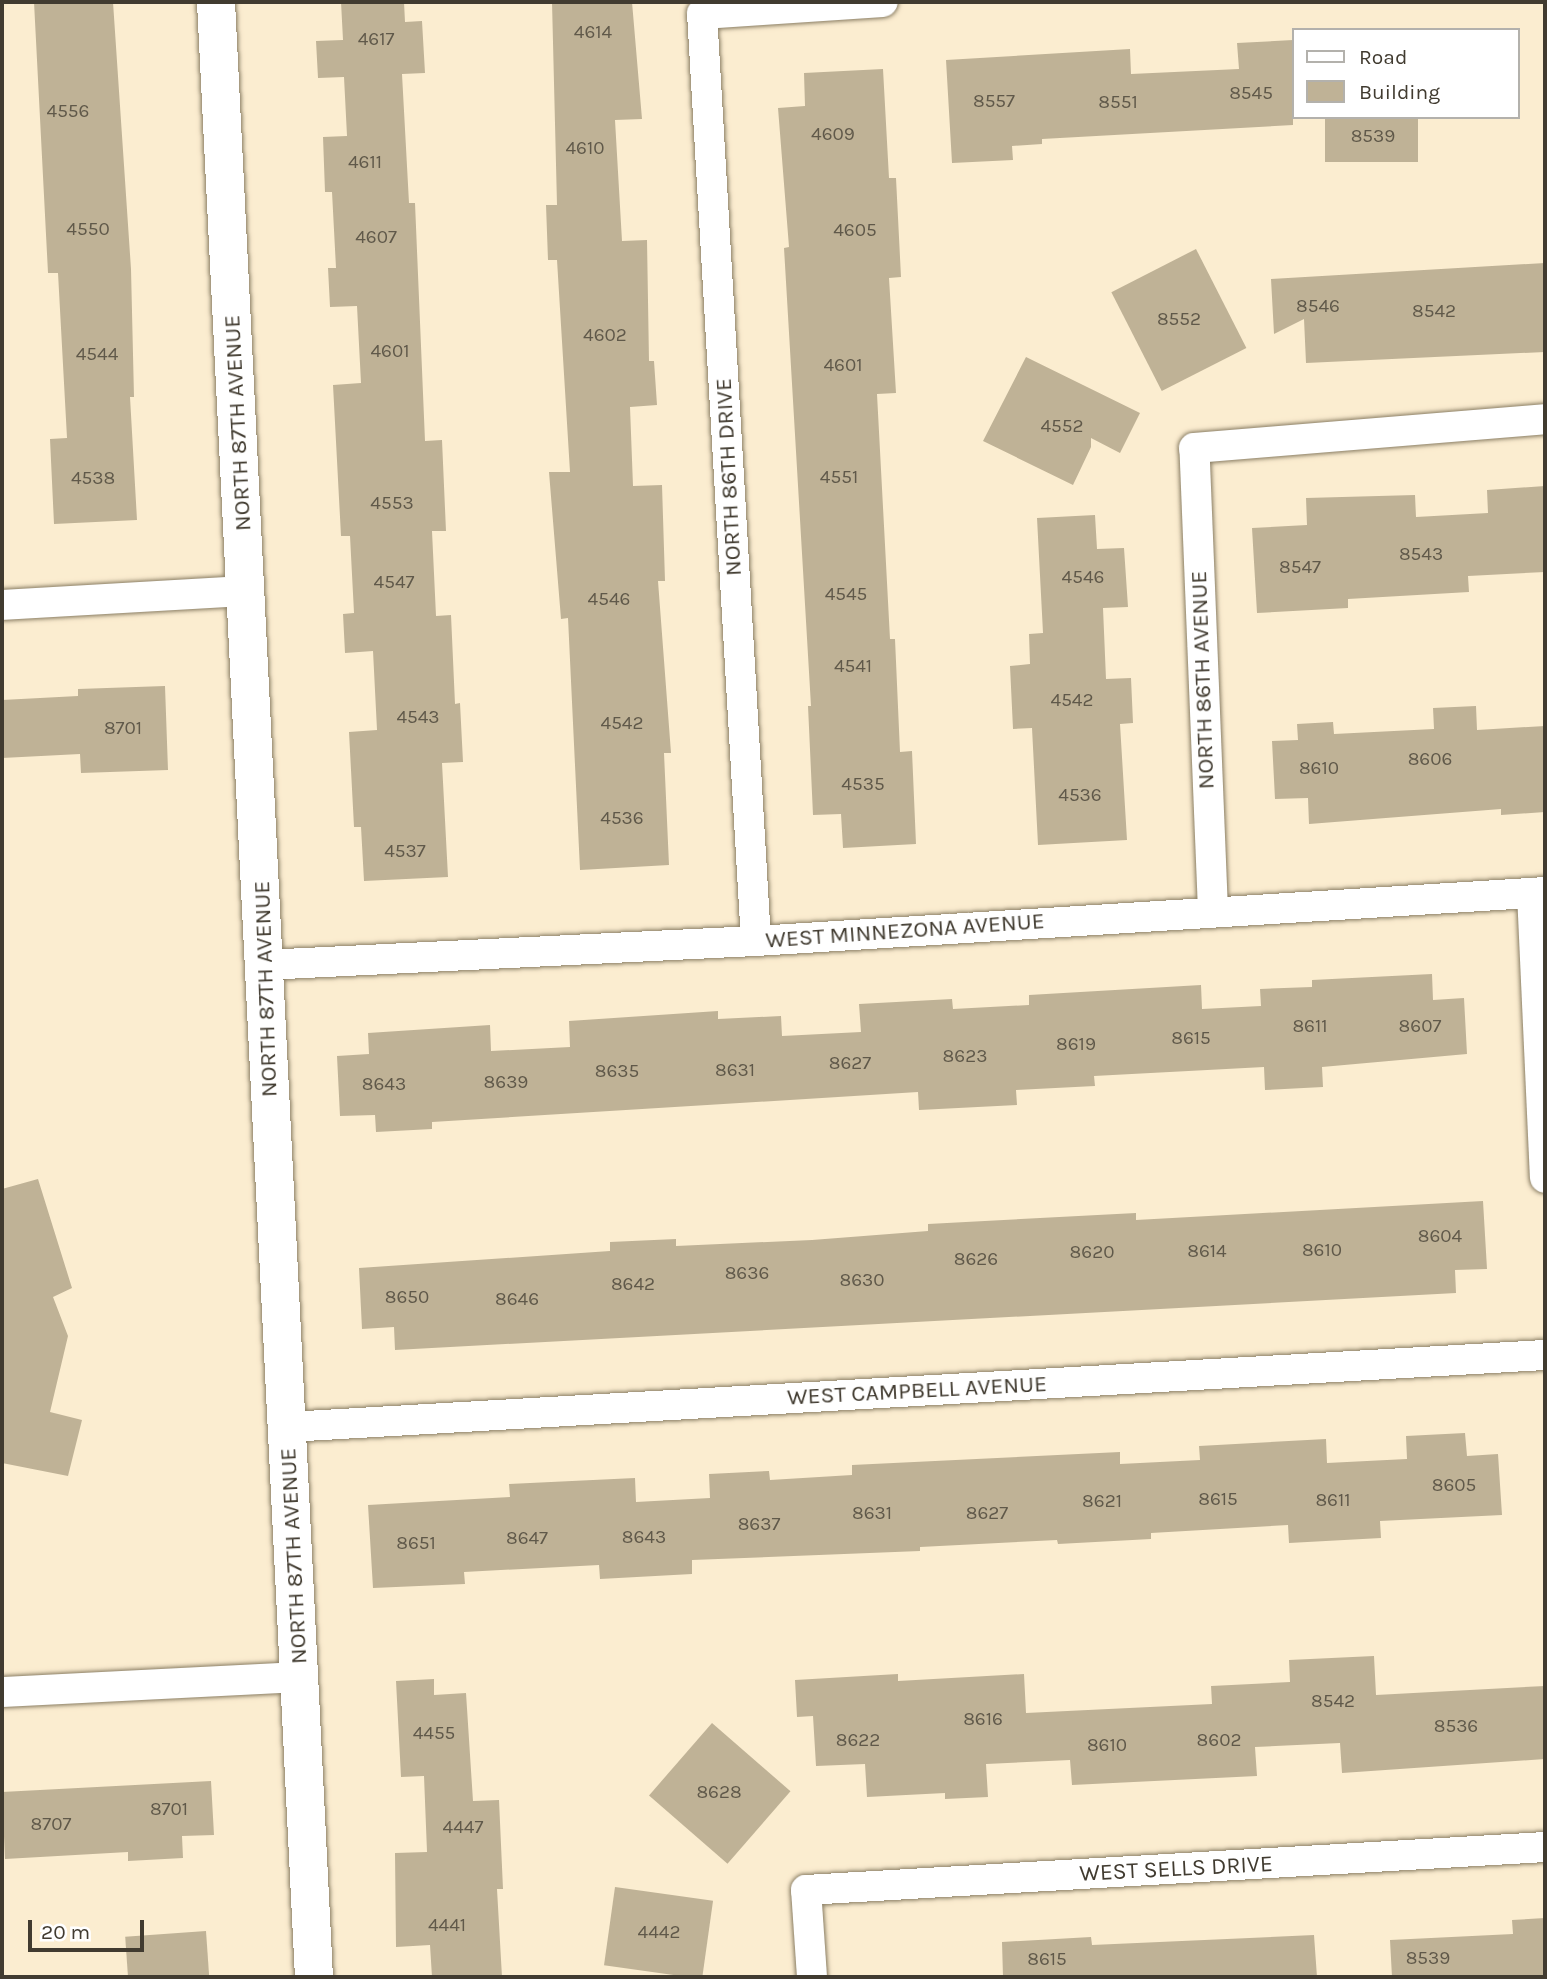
<!DOCTYPE html>
<style>
body{margin:0}
#map{position:relative;width:1547px;height:1979px;overflow:hidden;background:#fbedd0;font-family:Karla,sans-serif}
div>[style]{position:absolute}
[style*='--x']{left:calc(var(--x)*1px);top:calc(var(--y)*1px);width:calc(var(--w)*1px);rotate:calc(var(--a)*1deg)}
.building>*{inset:0;background:#bfb296;transform-origin:0 0}
.roads{filter:drop-shadow(0 0 2px #8b7f65) drop-shadow(0 0 2px #8b7f65)}
.street>*{height:30px;margin:-15px;padding:0 15px;transform-origin:15px;border-radius:15px;background:#fff}
.secondary>*{height:38px;margin:-19px;padding:0 19px;transform-origin:19px;border-radius:19px;background:#fff}
span{translate:-50% -50%;white-space:nowrap;text-align:center;line-height:1.15;-webkit-text-stroke:6px #fff;paint-order:stroke}
.number-label{font-size:19px;color:#60594a}
.number-label span{-webkit-text-stroke-width:0}
.street-label{font-size:23px;color:#413b30}
.frame{position:absolute;inset:0;border:4px solid #413b30;pointer-events:none}
.legend{position:absolute;left:1292px;top:28px;width:228px;height:91px;box-sizing:border-box;background:#fff;border:2px solid #b3b1ac;margin:0;padding:9px 12px;list-style:none;font-size:21px;color:#413b30}
.legend li{display:flex;align-items:center;gap:14px;height:35px}
.legend b{width:35px;border:2px solid #b3b1ac}
.scale{position:absolute;left:28px;top:1920px;width:116px;height:32px;box-sizing:border-box;border:4px solid #413b30;border-top:0;padding-left:9px;font-size:21px;line-height:24px;white-space:nowrap;color:#413b30;-webkit-text-stroke:5px #fff;paint-order:stroke}
</style>
<div id="map">
<div class="building">
<i style="clip-path:polygon(34px 2px,113px 2px,131px 269px,134px 397px,130px 397px,137px 520px,54px 524px,50px 439px,67px 438px,58px 273px,48px 273px)"></i>
<i style="clip-path:polygon(341px 2px,404px 2px,405px 22px,422px 21px,425px 73px,402px 74px,409px 203px,415px 203px,425px 441px,442px 440px,446px 531px,432px 531px,436px 616px,451px 615px,455px 704px,460px 703px,463px 762px,442px 763px,448px 877px,364px 881px,361px 827px,354px 827px,349px 732px,377px 730px,373px 651px,345px 653px,343px 614px,354px 613px,350px 536px,341px 536px,333px 385px,361px 383px,357px 306px,330px 307px,328px 268px,336px 268px,332px 192px,325px 192px,323px 137px,347px 136px,344px 77px,318px 78px,316px 41px,343px 40px)"></i>
<i style="clip-path:polygon(552px 2px,632px 2px,642px 119px,615px 120px,622px 241px,647px 240px,649px 361px,654px 361px,657px 405px,630px 407px,633px 486px,662px 485px,665px 581px,658px 581px,671px 753px,664px 753px,669px 865px,580px 870px,568px 618px,561px 619px,549px 472px,570px 472px,557px 260px,548px 260px,546px 205px,557px 205px)"></i>
<i style="clip-path:polygon(1293px 40px,1293px 125px,1042px 139px,1042px 144px,1012px 146px,1013px 160px,952px 163px,946px 60px,1130px 49px,1131px 74px,1239px 69px,1237px 43px)"></i>
<i style="clip-path:polygon(883px 69px,889px 178px,896px 178px,901px 277px,889px 278px,896px 393px,877px 394px,890px 639px,895px 639px,900px 752px,912px 751px,916px 844px,843px 848px,841px 814px,813px 815px,808px 706px,811px 706px,784px 248px,789px 247px,778px 108px,805px 106px,804px 73px)"></i>
<i style="left:1325px;top:117px;width:93px;height:45px"></i>
<i style="left:1196px;top:249px;width:111px;height:95px;rotate:63deg"></i>
<i style="clip-path:polygon(1545px 263px,1545px 352px,1306px 363px,1304px 319px,1274px 334px,1271px 279px)"></i>
<i style="clip-path:polygon(1026px 357px,1140px 413px,1120px 453px,1091px 438px,1091px 447px,1073px 485px,983px 441px)"></i>
<i style="clip-path:polygon(1545px 486px,1545px 572px,1468px 576px,1469px 592px,1348px 599px,1348px 608px,1257px 613px,1252px 528px,1307px 525px,1306px 498px,1415px 495px,1416px 517px,1488px 513px,1487px 490px)"></i>
<i style="clip-path:polygon(1095px 515px,1097px 549px,1124px 548px,1128px 607px,1103px 608px,1106px 679px,1131px 678px,1133px 723px,1120px 724px,1127px 840px,1038px 845px,1032px 728px,1013px 729px,1010px 666px,1030px 664px,1029px 634px,1043px 633px,1037px 518px)"></i>
<i style="clip-path:polygon(165px 686px,168px 770px,81px 773px,80px 754px,2px 758px,2px 700px,78px 696px,78px 689px)"></i>
<i style="clip-path:polygon(1476px 706px,1477px 730px,1545px 726px,1545px 812px,1501px 815px,1501px 809px,1309px 824px,1308px 798px,1275px 799px,1272px 741px,1298px 740px,1297px 724px,1333px 722px,1334px 734px,1434px 729px,1433px 708px)"></i>
<i style="clip-path:polygon(1432px 974px,1433px 1000px,1464px 998px,1467px 1054px,1322px 1067px,1323px 1087px,1265px 1090px,1264px 1067px,1094px 1076px,1095px 1086px,1016px 1090px,1017px 1105px,919px 1110px,918px 1092px,432px 1122px,432px 1129px,376px 1132px,375px 1115px,340px 1116px,337px 1056px,369px 1054px,368px 1033px,490px 1025px,491px 1051px,570px 1047px,569px 1021px,718px 1011px,718px 1019px,781px 1016px,782px 1036px,861px 1032px,859px 1004px,952px 999px,953px 1009px,1029px 1005px,1029px 995px,1201px 985px,1202px 1009px,1261px 1006px,1260px 989px,1312px 987px,1312px 980px)"></i>
<i style="clip-path:polygon(38px 1179px,72px 1288px,53px 1297px,68px 1336px,50px 1412px,82px 1420px,68px 1476px,2px 1463px,2px 1189px)"></i>
<i style="clip-path:polygon(1483px 1201px,1487px 1269px,1455px 1270px,1456px 1293px,395px 1350px,394px 1327px,362px 1329px,359px 1268px,610px 1251px,610px 1242px,676px 1239px,676px 1246px,812px 1240px,928px 1231px,928px 1224px,1136px 1213px,1136px 1220px)"></i>
<i style="clip-path:polygon(1465px 1433px,1467px 1456px,1498px 1454px,1502px 1515px,1380px 1521px,1381px 1538px,1289px 1543px,1288px 1525px,1151px 1533px,1151px 1539px,1058px 1544px,1057px 1540px,920px 1547px,920px 1551px,692px 1560px,692px 1574px,600px 1579px,599px 1565px,464px 1572px,465px 1584px,373px 1588px,368px 1505px,510px 1497px,509px 1484px,635px 1478px,636px 1502px,710px 1498px,709px 1474px,769px 1471px,770px 1480px,852px 1475px,852px 1465px,1120px 1452px,1120px 1464px,1200px 1460px,1199px 1446px,1326px 1439px,1327px 1463px,1407px 1459px,1406px 1436px)"></i>
<i style="clip-path:polygon(1374px 1656px,1376px 1695px,1545px 1686px,1545px 1759px,1342px 1773px,1340px 1743px,1255px 1747px,1257px 1776px,1072px 1785px,1070px 1760px,986px 1764px,988px 1797px,945px 1799px,945px 1793px,867px 1797px,865px 1764px,816px 1766px,813px 1716px,797px 1717px,795px 1680px,898px 1674px,898px 1681px,1024px 1674px,1026px 1713px,1212px 1704px,1211px 1686px,1290px 1682px,1289px 1660px)"></i>
<i style="clip-path:polygon(434px 1679px,434px 1695px,466px 1693px,473px 1801px,499px 1800px,503px 1889px,497px 1889px,502px 1977px,432px 1977px,430px 1945px,396px 1947px,395px 1853px,427px 1852px,424px 1776px,401px 1777px,396px 1681px)"></i>
<i style="left:712px;top:1723px;width:104px;height:96px;rotate:41deg"></i>
<i style="clip-path:polygon(211px 1781px,214px 1835px,182px 1836px,183px 1858px,128px 1861px,128px 1852px,5px 1859px,2px 1792px)"></i>
<i style="left:615px;top:1887px;width:99px;height:79px;rotate:8deg"></i>
<i style="clip-path:polygon(1545px 1918px,1545px 1977px,1392px 1977px,1390px 1940px,1513px 1934px,1512px 1920px)"></i>
<i style="left:206px;top:1931px;width:46px;height:81px;rotate:86deg"></i>
<i style="clip-path:polygon(1314px 1935px,1317px 1977px,1003px 1977px,1002px 1942px,1091px 1937px,1092px 1945px)"></i>
</div>
<div class="roads">
<div class="street">
<i style="--x:2;--y:605;--w:245;--a:-3.3"></i>
<i style="--x:1532;--y:893;--w:285;--a:87.4"></i>
<i style="--x:1213;--y:911;--w:463;--a:-92.3"></i>
<i style="--x:1194;--y:448;--w:352;--a:-4.7"></i>
<i style="--x:756;--y:941;--w:929;--a:-93.33"></i>
<i style="--x:702;--y:14;--w:181;--a:-3.8"></i>
<i style="--x:264;--y:965;--w:493;--a:-2.8"></i>
<i style="--x:756;--y:941;--w:791;--a:-3.55"></i>
<i style="--x:288;--y:1427;--w:1259;--a:-3.28"></i>
<i style="--x:2;--y:1692;--w:298;--a:-2.9"></i>
<i style="--x:812;--y:1977;--w:87;--a:-93.9"></i>
<i style="--x:806;--y:1890;--w:740;--a:-3.33"></i>
</div>
<div class="secondary">
<i style="--x:216;--y:2;--w:1977;--a:87.16"></i>
</div>
</div>
<div class="number-label">
<span style="left:593px;top:33px">4614</span>
<span style="left:376px;top:40px">4617</span>
<span style="left:1251px;top:94px">8545</span>
<span style="left:994px;top:102px">8557</span>
<span style="left:1118px;top:103px">8551</span>
<span style="left:68px;top:112px">4556</span>
<span style="left:833px;top:135px">4609</span>
<span style="left:1373px;top:137px">8539</span>
<span style="left:585px;top:149px">4610</span>
<span style="left:365px;top:163px">4611</span>
<span style="left:88px;top:230px">4550</span>
<span style="left:855px;top:231px">4605</span>
<span style="left:376px;top:238px">4607</span>
<span style="left:1318px;top:307px">8546</span>
<span style="left:1434px;top:312px">8542</span>
<span style="left:1179px;top:320px">8552</span>
<span style="left:605px;top:336px">4602</span>
<span style="left:390px;top:352px">4601</span>
<span style="left:97px;top:355px">4544</span>
<span style="left:843px;top:366px">4601</span>
<span style="left:1062px;top:427px">4552</span>
<span style="left:839px;top:478px">4551</span>
<span style="left:93px;top:479px">4538</span>
<span style="left:392px;top:504px">4553</span>
<span style="left:1421px;top:555px">8543</span>
<span style="left:1300px;top:568px">8547</span>
<span style="left:1083px;top:578px">4546</span>
<span style="left:394px;top:583px">4547</span>
<span style="left:846px;top:595px">4545</span>
<span style="left:609px;top:600px">4546</span>
<span style="left:853px;top:667px">4541</span>
<span style="left:1072px;top:701px">4542</span>
<span style="left:418px;top:718px">4543</span>
<span style="left:622px;top:724px">4542</span>
<span style="left:123px;top:729px">8701</span>
<span style="left:1430px;top:760px">8606</span>
<span style="left:1319px;top:769px">8610</span>
<span style="left:863px;top:785px">4535</span>
<span style="left:1080px;top:796px">4536</span>
<span style="left:622px;top:819px">4536</span>
<span style="left:405px;top:852px">4537</span>
<span style="left:1310px;top:1027px">8611</span>
<span style="left:1420px;top:1027px">8607</span>
<span style="left:1191px;top:1039px">8615</span>
<span style="left:1076px;top:1045px">8619</span>
<span style="left:965px;top:1057px">8623</span>
<span style="left:850px;top:1064px">8627</span>
<span style="left:735px;top:1071px">8631</span>
<span style="left:617px;top:1072px">8635</span>
<span style="left:506px;top:1083px">8639</span>
<span style="left:384px;top:1085px">8643</span>
<span style="left:1440px;top:1237px">8604</span>
<span style="left:1322px;top:1251px">8610</span>
<span style="left:1207px;top:1252px">8614</span>
<span style="left:1092px;top:1253px">8620</span>
<span style="left:976px;top:1260px">8626</span>
<span style="left:747px;top:1274px">8636</span>
<span style="left:862px;top:1281px">8630</span>
<span style="left:633px;top:1285px">8642</span>
<span style="left:407px;top:1298px">8650</span>
<span style="left:517px;top:1300px">8646</span>
<span style="left:1454px;top:1486px">8605</span>
<span style="left:1218px;top:1500px">8615</span>
<span style="left:1333px;top:1501px">8611</span>
<span style="left:1102px;top:1502px">8621</span>
<span style="left:872px;top:1514px">8631</span>
<span style="left:987px;top:1514px">8627</span>
<span style="left:759px;top:1525px">8637</span>
<span style="left:644px;top:1538px">8643</span>
<span style="left:527px;top:1539px">8647</span>
<span style="left:416px;top:1544px">8651</span>
<span style="left:1333px;top:1702px">8542</span>
<span style="left:983px;top:1720px">8616</span>
<span style="left:1456px;top:1727px">8536</span>
<span style="left:434px;top:1734px">4455</span>
<span style="left:858px;top:1741px">8622</span>
<span style="left:1219px;top:1741px">8602</span>
<span style="left:1107px;top:1746px">8610</span>
<span style="left:719px;top:1793px">8628</span>
<span style="left:169px;top:1810px">8701</span>
<span style="left:51px;top:1825px">8707</span>
<span style="left:463px;top:1828px">4447</span>
<span style="left:447px;top:1926px">4441</span>
<span style="left:659px;top:1933px">4442</span>
<span style="left:1428px;top:1959px">8539</span>
<span style="left:1047px;top:1960px">8615</span>
</div>
<div class="street-label">
<span style="left:238px;top:423px;rotate:-93deg">NORTH 87TH AVENUE</span>
<span style="left:729px;top:477px;rotate:-93deg">NORTH 86TH DRIVE</span>
<span style="left:1203px;top:680px;rotate:-92deg">NORTH 86TH AVENUE</span>
<span style="left:905px;top:931px;rotate:-4deg">WEST MINNEZONA AVENUE</span>
<span style="left:266px;top:989px;rotate:-92deg">NORTH 87TH AVENUE</span>
<span style="left:917px;top:1391px;rotate:-3deg">WEST CAMPBELL AVENUE</span>
<span style="left:294px;top:1556px;rotate:-93deg">NORTH 87TH AVENUE</span>
<span style="left:1176px;top:1869px;rotate:-3deg">WEST SELLS DRIVE</span>
</div>
<div class="frame"></div>
<ul class="legend">
<li><b style="height:9px;background:#fff"></b>Road</li>
<li><b style="height:19px;background:#bfb296"></b>Building</li>
</ul>
<div class="scale">20 m</div>
</div>
